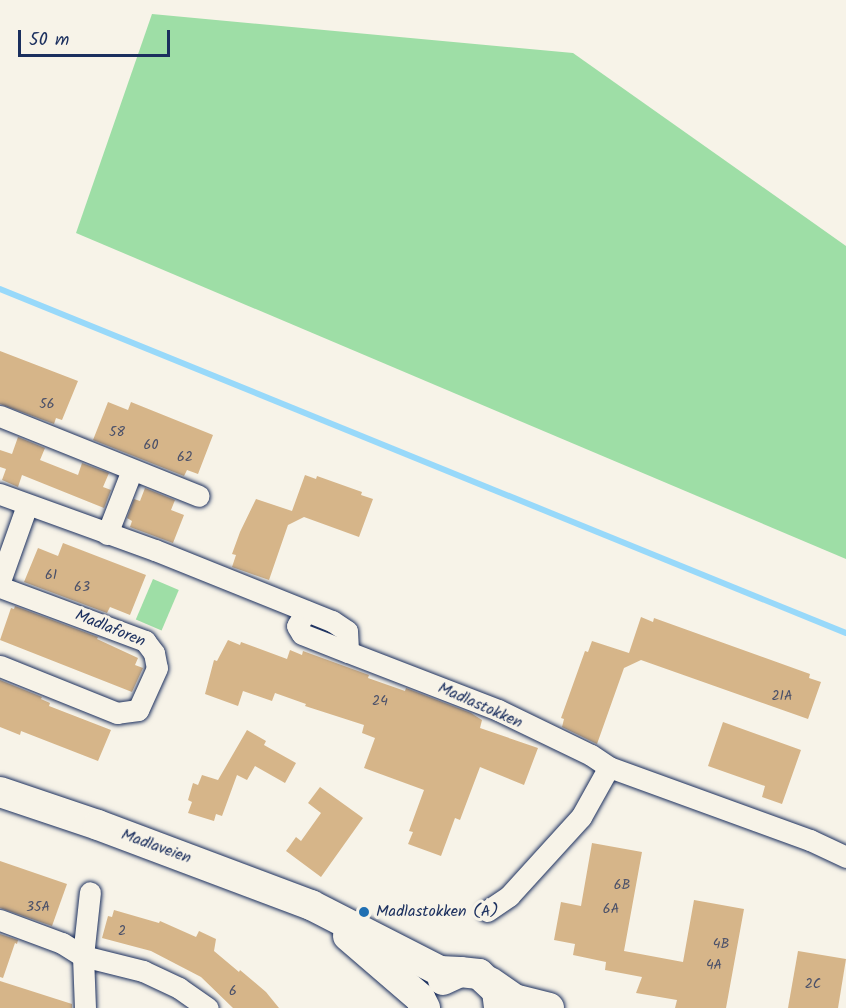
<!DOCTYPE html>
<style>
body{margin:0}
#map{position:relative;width:846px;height:1008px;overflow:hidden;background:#f7f3e8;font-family:Kalam,sans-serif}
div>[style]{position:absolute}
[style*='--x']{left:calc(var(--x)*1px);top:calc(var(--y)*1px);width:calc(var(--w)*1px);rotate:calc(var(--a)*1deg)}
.green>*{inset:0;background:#9edea6;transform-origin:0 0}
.stream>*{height:6px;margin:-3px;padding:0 3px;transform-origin:3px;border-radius:3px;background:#98d9fa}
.building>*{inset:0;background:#d6b589}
.roads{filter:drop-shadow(0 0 2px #1b2f5e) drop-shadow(0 0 2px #1b2f5e)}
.street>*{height:21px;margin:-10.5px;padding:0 10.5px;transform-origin:10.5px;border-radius:10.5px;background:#f7f3e8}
.secondary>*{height:30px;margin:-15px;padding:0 15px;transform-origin:15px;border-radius:15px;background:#f7f3e8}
.dots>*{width:16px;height:16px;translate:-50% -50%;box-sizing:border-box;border:3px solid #f7f3e8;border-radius:50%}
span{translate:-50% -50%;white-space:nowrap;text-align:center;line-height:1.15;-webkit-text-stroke:6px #f7f3e8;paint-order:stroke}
.number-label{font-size:14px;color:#4a5069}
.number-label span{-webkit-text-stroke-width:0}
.street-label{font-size:16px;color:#1b2f5e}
.poi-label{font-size:16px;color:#1b2f5e}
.left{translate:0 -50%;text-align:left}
.scale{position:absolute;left:18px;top:30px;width:152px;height:27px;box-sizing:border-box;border:3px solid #1b2f5e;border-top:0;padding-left:8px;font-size:18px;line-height:21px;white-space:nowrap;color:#1b2f5e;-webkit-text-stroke:4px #f7f3e8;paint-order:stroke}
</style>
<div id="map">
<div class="green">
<i style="clip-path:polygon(152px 14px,573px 53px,846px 246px,846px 559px,76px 233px)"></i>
<i style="left:153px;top:579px;width:28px;height:44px;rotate:23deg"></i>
</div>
<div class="stream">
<i style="--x:0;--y:289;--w:913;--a:22.13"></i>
</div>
<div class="building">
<i style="clip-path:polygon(0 351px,78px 381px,62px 420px,56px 418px,54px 424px,0 404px)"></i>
<i style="clip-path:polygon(108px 402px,128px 410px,131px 402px,213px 435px,198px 474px,187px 470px,184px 476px,93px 440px)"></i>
<i style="clip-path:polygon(18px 437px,45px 448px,40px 460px,78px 475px,82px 463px,109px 473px,103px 487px,111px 490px,104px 508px,22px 475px,18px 487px,2px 480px,6px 469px,0 467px,0 450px,12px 454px)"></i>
<i style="clip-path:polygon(305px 475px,316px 479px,317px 476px,362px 492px,361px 495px,373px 499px,359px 537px,304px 517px,288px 525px,269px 580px,232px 567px,236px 555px,232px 554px,240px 532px,256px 499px,292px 511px)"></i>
<i style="clip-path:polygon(145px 488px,175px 500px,171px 510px,184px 515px,173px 543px,130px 527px,132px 521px,127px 518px,134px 499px,140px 501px)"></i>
<i style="clip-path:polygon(63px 543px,146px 575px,130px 615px,110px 607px,107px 613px,24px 582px,38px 548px,58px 556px)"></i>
<i style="clip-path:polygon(15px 606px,98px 637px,97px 639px,138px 658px,135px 665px,143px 668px,132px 692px,0 640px,11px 608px,14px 609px)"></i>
<i style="clip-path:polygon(641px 617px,653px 622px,654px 618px,810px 674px,809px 678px,821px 682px,808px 719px,641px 660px,624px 668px,597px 744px,562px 727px,564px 719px,561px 718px,585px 651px,588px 652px,592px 641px,629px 653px)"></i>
<i style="clip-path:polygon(228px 640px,240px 645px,241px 642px,287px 659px,290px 650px,302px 655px,303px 651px,369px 675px,368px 678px,405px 691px,406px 688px,471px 713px,482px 720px,480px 728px,538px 748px,524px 785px,480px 767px,460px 820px,455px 818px,441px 856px,408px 844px,413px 832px,409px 831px,424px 790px,364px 768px,375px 738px,362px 733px,364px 725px,305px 706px,306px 704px,275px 693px,272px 701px,243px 691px,238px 706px,205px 694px,214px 660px,217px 661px)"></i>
<i style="clip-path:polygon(0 680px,42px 697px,41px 699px,50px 703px,49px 706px,111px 730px,98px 761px,21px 731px,20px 735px,0 727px)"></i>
<i style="clip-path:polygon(723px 722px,801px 750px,782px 804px,762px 797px,765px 786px,708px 766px)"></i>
<i style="clip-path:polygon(247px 730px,266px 741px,264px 745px,296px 763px,285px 783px,255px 766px,247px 780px,237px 775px,222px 816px,216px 814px,214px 821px,188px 813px,192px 802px,188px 800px,193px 783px,198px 785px,202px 775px,218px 780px)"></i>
<i style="clip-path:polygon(320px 787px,363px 818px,321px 877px,286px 851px,296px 837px,301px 841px,321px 813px,308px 803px)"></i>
<i style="clip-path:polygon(592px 843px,642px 852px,624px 951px,683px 962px,694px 900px,744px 909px,726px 1008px,675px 1008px,677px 1000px,636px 993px,642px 977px,605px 970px,606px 962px,573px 955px,575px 944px,554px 940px,561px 902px,581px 906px)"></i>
<i style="clip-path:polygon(0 861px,67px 884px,52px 926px,0 908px)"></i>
<i style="clip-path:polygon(114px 910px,159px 923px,160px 921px,196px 937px,199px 931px,216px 939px,214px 951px,239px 972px,240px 970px,266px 992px,279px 1008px,233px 1008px,201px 977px,151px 951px,102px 938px,108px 916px,112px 917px)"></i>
<i style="clip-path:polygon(0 934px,18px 940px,17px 944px,15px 943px,3px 978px,0 977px)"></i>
<i style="clip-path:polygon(798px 951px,846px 959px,838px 1008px,788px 1008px)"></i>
<i style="clip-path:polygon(0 981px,72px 1004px,72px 1008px,0 1008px)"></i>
</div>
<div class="roads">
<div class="street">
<i style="--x:0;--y:416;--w:214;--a:21.9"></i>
<i style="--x:0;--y:494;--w:165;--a:19.9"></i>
<i style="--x:155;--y:550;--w:191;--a:21.9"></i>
<i style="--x:332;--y:621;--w:18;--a:34"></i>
<i style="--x:347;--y:631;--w:21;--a:87"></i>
<i style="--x:348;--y:652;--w:161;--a:21.1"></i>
<i style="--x:498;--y:710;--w:103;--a:25.8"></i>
<i style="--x:591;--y:755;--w:22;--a:34"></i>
<i style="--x:609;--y:767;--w:214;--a:20"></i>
<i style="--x:810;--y:840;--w:40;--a:25"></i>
<i style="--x:107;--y:534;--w:69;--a:-68.7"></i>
<i style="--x:0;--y:581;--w:81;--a:-70.4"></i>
<i style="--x:0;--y:587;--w:155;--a:20.4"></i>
<i style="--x:145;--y:641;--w:15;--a:53"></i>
<i style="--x:154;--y:653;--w:15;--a:79"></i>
<i style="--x:157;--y:668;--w:46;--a:114.3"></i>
<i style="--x:138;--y:710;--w:21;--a:172"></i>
<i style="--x:117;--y:713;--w:126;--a:-158.1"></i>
<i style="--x:306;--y:611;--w:17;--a:121"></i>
<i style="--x:297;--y:626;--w:9;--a:58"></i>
<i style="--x:302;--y:634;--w:49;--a:21.4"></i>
<i style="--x:487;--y:911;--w:27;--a:-34"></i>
<i style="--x:509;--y:896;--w:107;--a:-47.7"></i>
<i style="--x:581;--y:817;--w:57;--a:-60.8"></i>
<i style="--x:0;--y:920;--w:66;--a:20.4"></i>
<i style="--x:62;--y:943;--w:25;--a:32"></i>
<i style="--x:83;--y:956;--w:62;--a:14"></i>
<i style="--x:143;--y:971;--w:40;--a:25"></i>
<i style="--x:179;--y:988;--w:35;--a:35"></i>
<i style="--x:85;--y:1008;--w:52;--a:-92.2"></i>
<i style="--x:83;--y:956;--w:64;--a:-83.8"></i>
</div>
<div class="secondary">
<i style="--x:0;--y:792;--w:103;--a:18.6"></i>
<i style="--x:98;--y:825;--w:228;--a:20.6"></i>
<i style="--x:311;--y:905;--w:145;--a:27.1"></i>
<i style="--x:440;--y:971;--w:20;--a:3"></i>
<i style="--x:348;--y:936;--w:95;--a:40.7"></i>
<i style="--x:420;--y:998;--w:11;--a:63"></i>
<i style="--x:443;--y:980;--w:19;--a:-25"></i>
<i style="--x:460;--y:972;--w:19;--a:6"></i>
<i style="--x:479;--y:974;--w:25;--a:43"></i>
<i style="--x:497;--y:991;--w:17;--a:83"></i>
<i style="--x:490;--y:982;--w:29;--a:35"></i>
<i style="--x:514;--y:999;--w:36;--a:14"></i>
</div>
</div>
<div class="dots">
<i style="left:364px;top:912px;background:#1f6fb2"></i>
</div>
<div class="number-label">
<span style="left:47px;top:404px">56</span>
<span style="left:117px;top:432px">58</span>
<span style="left:151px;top:445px">60</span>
<span style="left:185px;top:457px">62</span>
<span style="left:51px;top:575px">61</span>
<span style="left:82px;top:587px">63</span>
<span style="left:782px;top:696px">21A</span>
<span style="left:380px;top:701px">24</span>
<span style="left:622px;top:885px">6B</span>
<span style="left:38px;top:907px">35A</span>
<span style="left:611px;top:909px">6A</span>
<span style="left:122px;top:931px">2</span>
<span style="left:721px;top:944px">4B</span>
<span style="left:714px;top:965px">4A</span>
<span style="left:813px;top:984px">2C</span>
<span style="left:233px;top:991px">6</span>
</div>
<div class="street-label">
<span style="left:110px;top:629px;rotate:22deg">Madlaforen</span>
<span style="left:480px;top:706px;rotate:24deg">Madlastokken</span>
<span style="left:156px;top:847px;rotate:20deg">Madlaveien</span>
</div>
<div class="poi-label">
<span class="left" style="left:376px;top:912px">Madlastokken (A)</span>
</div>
<div class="scale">50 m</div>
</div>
